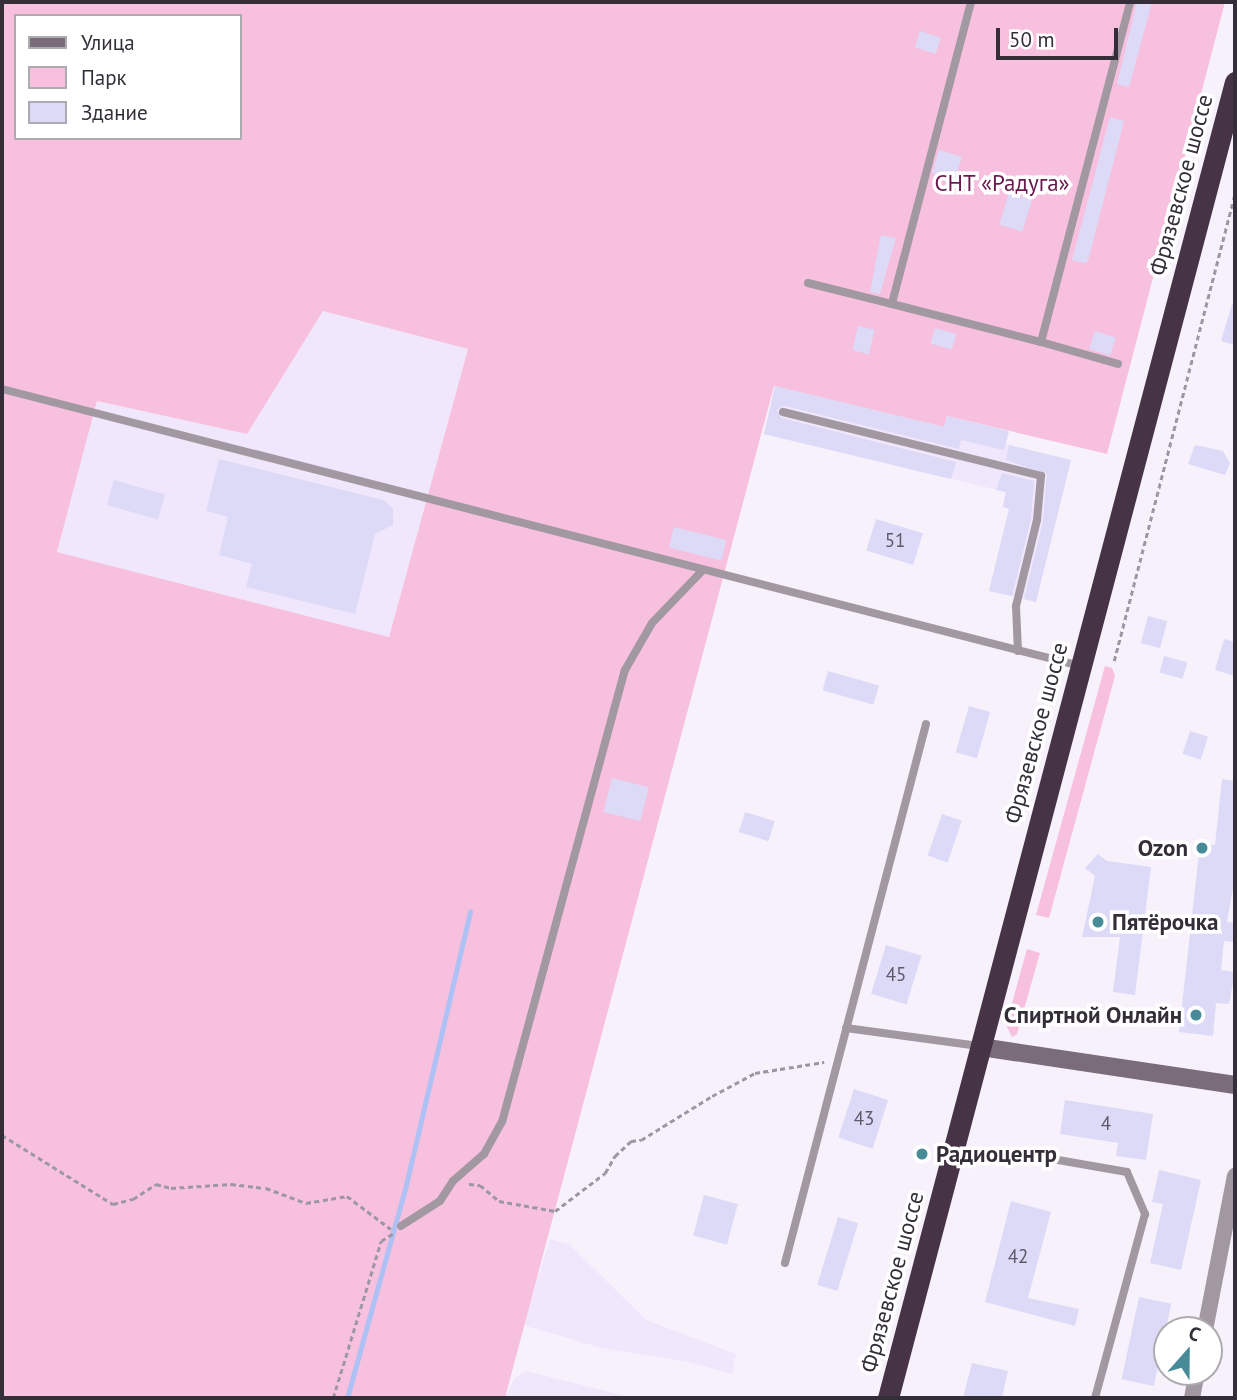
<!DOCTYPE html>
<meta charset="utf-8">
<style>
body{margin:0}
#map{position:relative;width:1237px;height:1400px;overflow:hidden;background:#f7f1fc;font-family:"PT Sans",sans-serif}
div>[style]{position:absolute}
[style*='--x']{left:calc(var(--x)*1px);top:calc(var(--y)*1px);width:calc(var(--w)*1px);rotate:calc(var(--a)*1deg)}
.built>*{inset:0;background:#f1e7fc}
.green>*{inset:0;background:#f7c0de}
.stream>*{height:5px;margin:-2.5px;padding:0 2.5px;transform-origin:2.5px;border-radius:2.5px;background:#aec1f5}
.building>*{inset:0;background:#dcdaf7;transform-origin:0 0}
.path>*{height:2.5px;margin-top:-1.25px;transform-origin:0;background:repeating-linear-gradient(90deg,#9d97a2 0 5px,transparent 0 8.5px)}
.lane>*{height:8px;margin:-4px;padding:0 4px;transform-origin:4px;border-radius:4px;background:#a298a1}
.street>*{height:16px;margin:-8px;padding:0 8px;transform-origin:8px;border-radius:8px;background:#a298a1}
.secondary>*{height:18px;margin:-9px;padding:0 9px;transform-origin:9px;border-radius:9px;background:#7a6c7a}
.highway>*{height:21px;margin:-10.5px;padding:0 10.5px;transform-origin:10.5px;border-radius:10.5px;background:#463446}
.dots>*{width:19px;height:19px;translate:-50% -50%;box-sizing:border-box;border:4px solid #fff;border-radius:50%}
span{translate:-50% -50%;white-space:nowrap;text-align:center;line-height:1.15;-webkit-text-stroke:7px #fff;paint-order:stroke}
.number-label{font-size:19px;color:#5d5968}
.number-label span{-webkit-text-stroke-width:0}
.park-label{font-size:23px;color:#69194d}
.street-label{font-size:23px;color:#332e38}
.poi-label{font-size:23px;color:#332e38;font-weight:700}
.right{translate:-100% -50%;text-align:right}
.left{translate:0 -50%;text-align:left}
.frame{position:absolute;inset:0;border:4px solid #332e38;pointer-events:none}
.legend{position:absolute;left:14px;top:14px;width:228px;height:126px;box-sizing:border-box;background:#fff;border:2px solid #adabaf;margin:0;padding:9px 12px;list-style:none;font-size:21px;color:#332e38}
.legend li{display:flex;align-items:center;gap:14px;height:35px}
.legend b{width:35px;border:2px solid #adabaf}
.north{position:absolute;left:1153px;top:1316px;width:70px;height:70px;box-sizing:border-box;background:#fff;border:2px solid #adabaf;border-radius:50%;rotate:21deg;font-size:19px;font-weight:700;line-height:28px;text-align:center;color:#332e38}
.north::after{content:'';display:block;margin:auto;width:24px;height:32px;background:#468b97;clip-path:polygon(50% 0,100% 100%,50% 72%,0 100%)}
.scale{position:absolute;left:996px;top:28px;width:122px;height:32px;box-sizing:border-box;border:4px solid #332e38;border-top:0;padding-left:9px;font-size:21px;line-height:24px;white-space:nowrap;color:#332e38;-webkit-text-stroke:5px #fff;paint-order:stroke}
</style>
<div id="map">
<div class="built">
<i style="clip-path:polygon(323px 311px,468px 349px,389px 637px,57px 552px,97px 401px,247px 434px)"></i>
<i style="clip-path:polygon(775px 386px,944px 427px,947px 416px,1009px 431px,1006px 444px,1071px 460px,1036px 602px,989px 591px,1009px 509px,1002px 507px,1006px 492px,764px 434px)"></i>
<i style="clip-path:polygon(550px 1239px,569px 1244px,646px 1320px,736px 1354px,732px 1374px,689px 1362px,601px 1348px,523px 1325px)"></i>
<i style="clip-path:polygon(526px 1371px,634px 1398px,505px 1398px,514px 1379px)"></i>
</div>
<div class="green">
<i style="clip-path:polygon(evenodd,2px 2px,1225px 2px,1107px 454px,947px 416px,944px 427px,774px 386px,505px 1398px,2px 1398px,2px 2px,16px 16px,240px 16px,240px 138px,16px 138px,16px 16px,2px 2px,323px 311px,468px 349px,389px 637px,57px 552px,97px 401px,247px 434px,323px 311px)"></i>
<i style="clip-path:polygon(1105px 666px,1112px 668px,1115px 676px,1049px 918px,1036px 915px)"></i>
<i style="clip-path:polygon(1027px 949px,1040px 953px,1017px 1034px,1012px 1037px,1006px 1025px)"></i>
</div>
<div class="stream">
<i style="--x:347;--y:1398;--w:217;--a:-74.5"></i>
<i style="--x:405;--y:1189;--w:285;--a:-76.8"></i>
</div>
<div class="building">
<i style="clip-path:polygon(1137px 2px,1152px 2px,1129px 87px,1117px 84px)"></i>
<i style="left:920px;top:31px;width:22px;height:17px;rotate:18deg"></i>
<i style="clip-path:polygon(1110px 117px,1124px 121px,1088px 261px,1084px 263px,1072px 260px)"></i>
<i style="left:939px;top:150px;width:24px;height:24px;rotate:17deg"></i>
<i style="left:1009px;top:193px;width:24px;height:33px;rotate:17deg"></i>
<i style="clip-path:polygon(881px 235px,896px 238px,880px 294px,870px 292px)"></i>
<i style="clip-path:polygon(1232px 304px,1235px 305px,1235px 345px,1221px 341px)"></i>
<i style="left:858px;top:326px;width:17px;height:25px;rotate:13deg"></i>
<i style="left:935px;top:328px;width:22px;height:16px;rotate:16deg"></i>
<i style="left:1095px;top:331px;width:22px;height:19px;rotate:18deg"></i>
<i style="clip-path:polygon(775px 386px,944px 427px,947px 416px,1009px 431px,1004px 450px,961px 440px,959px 449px,785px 406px,777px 410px,781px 418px,956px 462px,951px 479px,764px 434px)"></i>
<i style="clip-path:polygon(1009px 445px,1071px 460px,1036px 602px,1024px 599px,1043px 521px,1047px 474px,1006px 460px)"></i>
<i style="clip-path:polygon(1195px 445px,1223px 451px,1230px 463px,1225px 475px,1188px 464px)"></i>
<i style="clip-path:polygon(219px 459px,383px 500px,393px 508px,393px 525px,375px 534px,355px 614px,246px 587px,252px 564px,219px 555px,228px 517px,206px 511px)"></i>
<i style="clip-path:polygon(1002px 473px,1034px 481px,1031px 519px,1012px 596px,989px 591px,1009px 509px,1003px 507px,1006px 492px,996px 490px)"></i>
<i style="left:114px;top:480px;width:53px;height:26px;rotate:16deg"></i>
<i style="left:876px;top:519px;width:49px;height:33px;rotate:17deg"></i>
<i style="left:674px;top:527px;width:54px;height:21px;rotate:14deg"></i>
<i style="left:1148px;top:616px;width:20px;height:28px;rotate:15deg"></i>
<i style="clip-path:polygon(1224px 639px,1235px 642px,1235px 676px,1215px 670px)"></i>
<i style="left:1164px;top:656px;width:24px;height:17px;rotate:15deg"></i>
<i style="left:828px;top:671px;width:53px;height:20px;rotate:16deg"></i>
<i style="left:969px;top:706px;width:22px;height:48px;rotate:16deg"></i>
<i style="left:1190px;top:731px;width:19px;height:24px;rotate:18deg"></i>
<i style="left:612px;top:778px;width:38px;height:35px;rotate:14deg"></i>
<i style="clip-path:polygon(1222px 779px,1235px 781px,1235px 877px,1227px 922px,1235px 923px,1235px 942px,1224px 941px,1221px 970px,1235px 972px,1229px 1004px,1216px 1003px,1213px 1036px,1179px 1032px,1200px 844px,1215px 845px)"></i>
<i style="left:745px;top:812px;width:31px;height:21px;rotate:17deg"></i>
<i style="left:942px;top:814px;width:21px;height:44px;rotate:19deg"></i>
<i style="clip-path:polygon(1098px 854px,1107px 861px,1151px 867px,1135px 995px,1113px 992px,1120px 937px,1082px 937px,1095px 876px,1085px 868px)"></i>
<i style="left:886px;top:945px;width:37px;height:51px;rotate:17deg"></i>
<i style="left:854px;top:1089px;width:36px;height:51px;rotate:18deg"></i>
<i style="clip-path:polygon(1065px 1100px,1153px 1114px,1146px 1160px,1116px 1156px,1118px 1143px,1060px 1134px)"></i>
<i style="clip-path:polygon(1159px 1170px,1201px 1180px,1181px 1270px,1150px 1263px,1163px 1204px,1152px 1202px)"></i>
<i style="left:704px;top:1195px;width:35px;height:42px;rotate:15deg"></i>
<i style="clip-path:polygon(1011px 1201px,1051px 1212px,1028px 1298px,1079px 1309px,1075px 1326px,985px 1302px)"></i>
<i style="left:838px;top:1217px;width:21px;height:71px;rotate:17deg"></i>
<i style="left:1139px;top:1297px;width:33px;height:84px;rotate:12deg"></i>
<i style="clip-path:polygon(972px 1363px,1008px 1371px,1002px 1398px,963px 1398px)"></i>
</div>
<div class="path">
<i style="--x:1114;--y:661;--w:484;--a:-75.5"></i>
<i style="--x:2;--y:1135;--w:131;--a:31.9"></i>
<i style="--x:113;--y:1204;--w:21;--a:-14"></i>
<i style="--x:133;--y:1199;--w:27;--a:-33"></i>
<i style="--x:156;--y:1184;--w:16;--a:15"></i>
<i style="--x:171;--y:1188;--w:60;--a:-3.8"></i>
<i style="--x:231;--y:1184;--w:35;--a:7"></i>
<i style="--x:266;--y:1188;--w:43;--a:20.6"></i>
<i style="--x:306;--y:1203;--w:42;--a:-9.7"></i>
<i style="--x:347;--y:1196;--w:55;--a:36.9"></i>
<i style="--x:469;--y:1184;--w:11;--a:5"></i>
<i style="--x:480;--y:1185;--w:25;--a:40"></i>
<i style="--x:499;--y:1201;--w:57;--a:10.1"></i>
<i style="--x:555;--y:1211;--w:63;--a:-37.2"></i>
<i style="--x:605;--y:1173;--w:20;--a:-60"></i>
<i style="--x:615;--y:1156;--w:22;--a:-43"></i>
<i style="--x:631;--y:1141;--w:10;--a:-6"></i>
<i style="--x:641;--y:1140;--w:84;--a:-31.8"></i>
<i style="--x:712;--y:1096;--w:49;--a:-28.1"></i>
<i style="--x:755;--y:1073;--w:70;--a:-9.1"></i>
<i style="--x:333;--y:1398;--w:164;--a:-73"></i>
<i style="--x:381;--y:1241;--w:15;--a:-32"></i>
</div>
<div class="lane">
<i style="--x:971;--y:2;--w:312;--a:104.7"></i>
<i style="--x:892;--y:304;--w:154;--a:14.3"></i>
<i style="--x:1041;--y:342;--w:351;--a:-75.3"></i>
<i style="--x:808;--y:283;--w:87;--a:14"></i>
<i style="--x:1041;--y:342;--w:80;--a:15.9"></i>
<i style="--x:2;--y:389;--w:1113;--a:14.41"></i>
<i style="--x:783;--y:412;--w:266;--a:13.9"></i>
<i style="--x:1041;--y:476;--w:44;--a:95.2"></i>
<i style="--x:1037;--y:520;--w:89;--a:103.7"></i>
<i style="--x:1016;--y:606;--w:45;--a:87.5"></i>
<i style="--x:846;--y:1028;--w:134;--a:7.7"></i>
<i style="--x:1058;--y:1160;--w:70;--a:9.9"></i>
<i style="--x:1127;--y:1172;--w:46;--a:66.8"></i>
<i style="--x:1145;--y:1214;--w:191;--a:105.2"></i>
<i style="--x:401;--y:1226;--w:46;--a:-32.7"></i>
<i style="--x:440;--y:1201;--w:24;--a:-57"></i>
<i style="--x:453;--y:1181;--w:41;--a:-41.1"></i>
<i style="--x:484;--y:1154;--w:37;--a:-61"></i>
<i style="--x:502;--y:1122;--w:468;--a:-74.8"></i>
<i style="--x:625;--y:670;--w:54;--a:-60.1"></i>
<i style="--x:652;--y:623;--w:71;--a:-46.1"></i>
<i style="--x:785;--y:1263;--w:557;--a:-75.34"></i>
</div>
<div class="street">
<i style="--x:1205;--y:1330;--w:157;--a:-79"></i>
<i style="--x:1192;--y:1398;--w:26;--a:-79"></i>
</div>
<div class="secondary">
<i style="--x:981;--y:1047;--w:257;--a:8.5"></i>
</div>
<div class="highway">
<i style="--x:888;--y:1398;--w:1361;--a:-75.23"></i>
</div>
<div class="dots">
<i style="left:1202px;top:848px;background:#468b97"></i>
<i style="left:1098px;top:922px;background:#468b97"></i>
<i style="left:1196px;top:1015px;background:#468b97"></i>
<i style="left:922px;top:1154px;background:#468b97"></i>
</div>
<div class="number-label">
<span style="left:895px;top:541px">51</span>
<span style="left:896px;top:975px">45</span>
<span style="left:864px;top:1119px">43</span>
<span style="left:1106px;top:1124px">4</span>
<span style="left:1018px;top:1257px">42</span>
</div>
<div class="park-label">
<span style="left:1002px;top:183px">СНТ «Радуга»</span>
</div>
<div class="street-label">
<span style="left:1181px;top:185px;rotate:-75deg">Фрязевское шоссе</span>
<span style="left:1036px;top:733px;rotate:-75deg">Фрязевское шоссе</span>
<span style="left:892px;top:1282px;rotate:-75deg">Фрязевское шоссе</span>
</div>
<div class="poi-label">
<span class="right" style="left:1188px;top:848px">Ozon</span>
<span class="left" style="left:1112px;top:922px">Пятёрочка</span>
<span class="right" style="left:1182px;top:1015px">Спиртной Онлайн</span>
<span class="left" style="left:936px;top:1154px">Радиоцентр</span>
</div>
<div class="frame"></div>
<ul class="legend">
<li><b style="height:9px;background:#7a6c7a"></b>Улица</li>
<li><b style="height:19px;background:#f7c0de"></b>Парк</li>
<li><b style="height:19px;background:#dcdaf7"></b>Здание</li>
</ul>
<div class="north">С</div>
<div class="scale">50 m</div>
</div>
